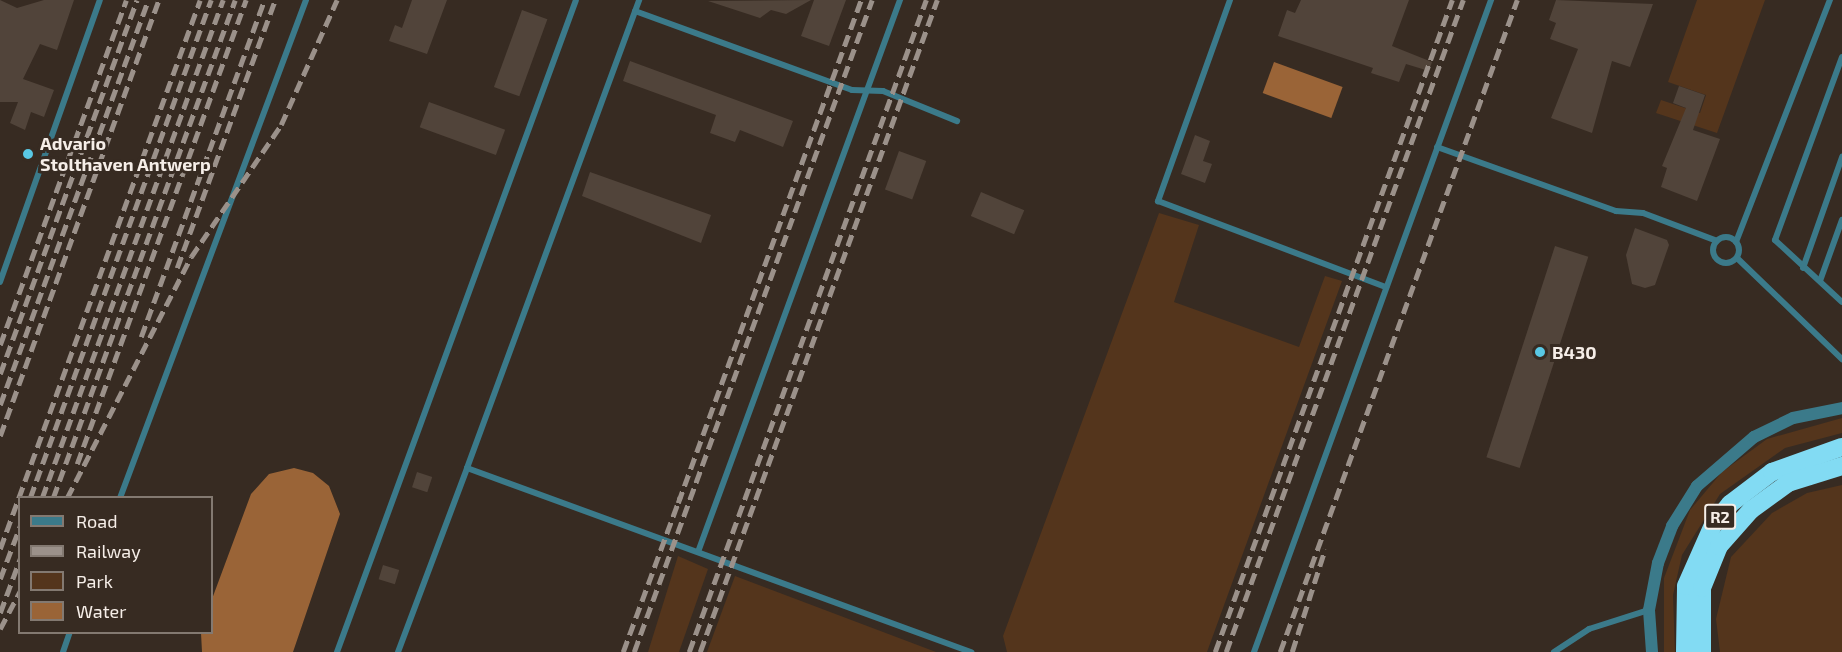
<!DOCTYPE html>
<style>
body{margin:0}
#map{position:relative;width:1842px;height:652px;overflow:hidden;background:#372b22;font-family:"Exo 2",sans-serif}
div>[style]{position:absolute}
[style*='--x']{left:calc(var(--x)*1px);top:calc(var(--y)*1px);width:calc(var(--w)*1px);rotate:calc(var(--a)*1deg)}
.green>*{inset:0;background:#54351c}
.water>*{inset:0;background:#9a6437;transform-origin:0 0}
.building>*{inset:0;background:#51443a;transform-origin:0 0}
.lane>*{height:6px;margin:-3px;padding:0 3px;transform-origin:3px;border-radius:3px;background:#3b7a8a}
.lane>.ring{margin:-3px;padding:0;box-sizing:content-box;background:none;border:6px solid #3b7a8a;border-radius:50%}
.street>*{height:12px;margin:-6px;padding:0 6px;transform-origin:6px;border-radius:6px;background:#3b7a8a}
.highway>*{height:18px;margin:-9px;padding:0 9px;transform-origin:9px;border-radius:9px;background:#82dbf3}
.rail>*{height:4.5px;margin-top:-2.25px;transform-origin:0;background:repeating-linear-gradient(90deg,#9b918a 0 12px,transparent 0 18px)}
.dots>*{width:16px;height:16px;translate:-50% -50%;box-sizing:border-box;border:3px solid #372b22;border-radius:50%}
span{translate:-50% -50%;white-space:nowrap;text-align:center;line-height:1.15;-webkit-text-stroke:6px #372b22;paint-order:stroke}
.shield-label span{padding:2px 4px;background:#372b22;border:2px solid;border-radius:4px;-webkit-text-stroke-width:0}
.shield-label{font-size:16px;color:#f6eee8;font-weight:700}
.poi-label{font-size:18px;color:#f6eee8;font-weight:700}
.left{translate:0 -50%;text-align:left}
.legend{position:absolute;left:18px;top:496px;width:195px;height:138px;box-sizing:border-box;background:#372b22;border:2px solid #837971;margin:0;padding:8px 10px;list-style:none;font-size:18px;color:#f6eee8}
.legend li{display:flex;align-items:center;gap:12px;height:30px}
.legend b{width:30px;border:2px solid #837971}
</style>
<div id="map">
<div class="green">
<i style="clip-path:polygon(1697px 0,1765px 0,1717px 133px,1656px 113px,1661px 100px,1700px 113px,1706px 95px,1668px 82px)"></i>
<i style="clip-path:polygon(1159px 213px,1199px 225px,1174px 302px,1299px 347px,1325px 276px,1342px 281px,1207px 652px,1007px 652px,1003px 636px)"></i>
<i style="clip-path:polygon(1842px 418px,1842px 433px,1785px 448px,1720px 494px,1682px 555px,1673px 595px,1675px 652px,1664px 652px,1664px 578px,1690px 510px,1722px 472px,1767px 439px)"></i>
<i style="clip-path:polygon(1842px 485px,1842px 652px,1720px 652px,1716px 619px,1731px 557px,1772px 513px,1807px 493px)"></i>
<i style="clip-path:polygon(678px 556px,708px 569px,679px 652px,648px 652px)"></i>
<i style="clip-path:polygon(735px 576px,936px 652px,707px 652px)"></i>
</div>
<div class="water">
<i style="left:1274px;top:62px;width:73px;height:33px;rotate:20deg"></i>
<i style="clip-path:polygon(294px 468px,313px 473px,329px 486px,340px 514px,293px 652px,202px 652px,201px 633px,212px 632px,212px 599px,251px 494px,269px 474px)"></i>
</div>
<div class="building">
<i style="clip-path:polygon(0 0,17px 8px,44px 0,74px 0,57px 50px,40px 44px,23px 79px,54px 90px,44px 117px,31px 112px,25px 130px,10px 123px,18px 102px,0 102px)"></i>
<i style="clip-path:polygon(412px 0,447px 0,427px 54px,389px 41px,395px 25px,402px 28px)"></i>
<i style="clip-path:polygon(811px 0,786px 14px,771px 10px,760px 18px,708px 1px)"></i>
<i style="clip-path:polygon(814px 0,846px 0,829px 46px,801px 36px)"></i>
<i style="clip-path:polygon(1301px 0,1409px 0,1392px 46px,1432px 62px,1429px 71px,1406px 64px,1399px 82px,1371px 73px,1373px 68px,1278px 36px,1287px 10px,1295px 13px)"></i>
<i style="clip-path:polygon(1556px 0,1653px 4px,1630px 67px,1612px 61px,1592px 133px,1551px 118px,1578px 49px,1550px 39px,1556px 23px,1549px 20px)"></i>
<i style="left:522px;top:10px;width:27px;height:82px;rotate:20deg"></i>
<i style="clip-path:polygon(630px 61px,793px 121px,783px 147px,740px 130px,735px 142px,710px 133px,716px 115px,623px 81px)"></i>
<i style="clip-path:polygon(1679px 86px,1705px 95px,1693px 130px,1720px 139px,1697px 201px,1661px 187px,1667px 168px,1662px 166px,1686px 108px,1673px 103px)"></i>
<i style="left:429px;top:102px;width:81px;height:27px;rotate:20deg"></i>
<i style="clip-path:polygon(1195px 135px,1210px 141px,1203px 161px,1212px 164px,1205px 183px,1181px 174px)"></i>
<i style="left:899px;top:151px;width:29px;height:41px;rotate:20deg"></i>
<i style="clip-path:polygon(590px 172px,711px 215px,701px 243px,582px 196px)"></i>
<i style="left:981px;top:192px;width:47px;height:26px;rotate:23deg"></i>
<i style="clip-path:polygon(1635px 228px,1667px 240px,1669px 245px,1655px 285px,1645px 288px,1632px 284px,1626px 255px)"></i>
<i style="left:1555px;top:246px;width:35px;height:222px;rotate:18deg"></i>
<i style="left:417px;top:472px;width:16px;height:16px;rotate:18deg"></i>
<i style="left:383px;top:565px;width:17px;height:15px;rotate:17deg"></i>
</div>
<div class="lane">
<i style="--x:1230;--y:0;--w:214;--a:109.7"></i>
<i style="--x:1158;--y:201;--w:244;--a:20.7"></i>
<i style="--x:635;--y:11;--w:231;--a:20"></i>
<i style="--x:852;--y:90;--w:31;--a:2"></i>
<i style="--x:883;--y:91;--w:80;--a:22.1"></i>
<i style="--x:1842;--y:57;--w:195;--a:110.1"></i>
<i style="--x:1775;--y:240;--w:91;--a:42.8"></i>
<i style="--x:1437;--y:147;--w:190;--a:19.7"></i>
<i style="--x:1616;--y:211;--w:27;--a:4"></i>
<i style="--x:1643;--y:213;--w:79;--a:20.7"></i>
<i class="ring" style="left:1713px;top:237px;width:20px;height:20px"></i>
<i style="--x:1736;--y:242;--w:260;--a:-68.8"></i>
<i style="--x:1737;--y:258;--w:146;--a:43.9"></i>
<i style="--x:1803;--y:268;--w:118;--a:-70.6"></i>
<i style="--x:1820;--y:281;--w:65;--a:-70.2"></i>
<i style="--x:0;--y:282;--w:299;--a:-70.5"></i>
<i style="--x:467;--y:468;--w:499;--a:-69.8"></i>
<i style="--x:120;--y:498;--w:532;--a:-69.52"></i>
<i style="--x:698;--y:552;--w:588;--a:-69.9"></i>
<i style="--x:63;--y:652;--w:21;--a:-71"></i>
<i style="--x:337;--y:652;--w:694;--a:-69.87"></i>
<i style="--x:398;--y:652;--w:197;--a:-69.4"></i>
<i style="--x:467;--y:468;--w:537;--a:20.06"></i>
<i style="--x:1254;--y:652;--w:694;--a:-70.02"></i>
<i style="--x:1554;--y:652;--w:42;--a:-33.3"></i>
<i style="--x:1589;--y:629;--w:63;--a:-17.6"></i>
</div>
<div class="street">
<i style="--x:1652;--y:652;--w:42;--a:-94.1"></i>
<i style="--x:1649;--y:610;--w:48;--a:-79.2"></i>
<i style="--x:1658;--y:563;--w:40;--a:-69"></i>
<i style="--x:1672;--y:526;--w:47;--a:-58"></i>
<i style="--x:1697;--y:486;--w:75;--a:-40.7"></i>
<i style="--x:1754;--y:437;--w:43;--a:-26"></i>
<i style="--x:1793;--y:418;--w:50;--a:-11.5"></i>
</div>
<div class="highway">
<i style="--x:1685;--y:652;--w:66;--a:-89.1"></i>
<i style="--x:1686;--y:586;--w:67;--a:-66.1"></i>
<i style="--x:1713;--y:525;--w:27;--a:-51"></i>
<i style="--x:1730;--y:504;--w:53;--a:-37.3"></i>
<i style="--x:1772;--y:472;--w:74;--a:-19.7"></i>
<i style="--x:1702;--y:652;--w:64;--a:-90"></i>
<i style="--x:1702;--y:588;--w:45;--a:-68"></i>
<i style="--x:1719;--y:546;--w:48;--a:-48.4"></i>
<i style="--x:1751;--y:510;--w:46;--a:-36.1"></i>
<i style="--x:1788;--y:483;--w:57;--a:-17.5"></i>
</div>
<div class="rail">
<i style="--x:177;--y:268;--w:285;--a:-69.9"></i>
<i style="--x:141;--y:337;--w:359;--a:-69.9"></i>
<i style="--x:0;--y:345;--w:367;--a:-69.9"></i>
<i style="--x:0;--y:374;--w:398;--a:-69.9"></i>
<i style="--x:0;--y:405;--w:431;--a:-69.9"></i>
<i style="--x:0;--y:436;--w:464;--a:-70"></i>
<i style="--x:77;--y:464;--w:494;--a:-70"></i>
<i style="--x:30;--y:498;--w:530;--a:-70.03"></i>
<i style="--x:42;--y:498;--w:530;--a:-70.03"></i>
<i style="--x:53;--y:498;--w:530;--a:-69.92"></i>
<i style="--x:67;--y:498;--w:271;--a:-62.8"></i>
<i style="--x:191;--y:257;--w:160;--a:-55.7"></i>
<i style="--x:281;--y:125;--w:137;--a:-65.9"></i>
<i style="--x:678;--y:503;--w:535;--a:-70.01"></i>
<i style="--x:0;--y:549;--w:584;--a:-69.98"></i>
<i style="--x:0;--y:579;--w:57;--a:-69.3"></i>
<i style="--x:0;--y:613;--w:58;--a:-69.7"></i>
<i style="--x:0;--y:629;--w:43;--a:-62.2"></i>
<i style="--x:623;--y:652;--w:165;--a:-69.8"></i>
<i style="--x:634;--y:652;--w:694;--a:-69.95"></i>
<i style="--x:689;--y:652;--w:694;--a:-70.02"></i>
<i style="--x:700;--y:652;--w:694;--a:-70.02"></i>
<i style="--x:1215;--y:652;--w:694;--a:-70.02"></i>
<i style="--x:1226;--y:652;--w:694;--a:-70.02"></i>
<i style="--x:1280;--y:652;--w:694;--a:-70.02"></i>
<i style="--x:1292;--y:652;--w:108;--a:-72.2"></i>
</div>
<div class="dots">
<i style="left:28px;top:154px;background:#59c8e4"></i>
<i style="left:1540px;top:352px;background:#59c8e4"></i>
</div>
<div class="shield-label">
<span style="left:1720px;top:517px">R2</span>
</div>
<div class="poi-label">
<span class="left" style="left:40px;top:154px">Advario<br>Stolthaven Antwerp</span>
<span class="left" style="left:1552px;top:352px">B430</span>
</div>
<ul class="legend">
<li><b style="height:8px;background:#3b7a8a"></b>Road</li>
<li><b style="height:8px;background:#9b918a"></b>Railway</li>
<li><b style="height:16px;background:#54351c"></b>Park</li>
<li><b style="height:16px;background:#9a6437"></b>Water</li>
</ul>
</div>
